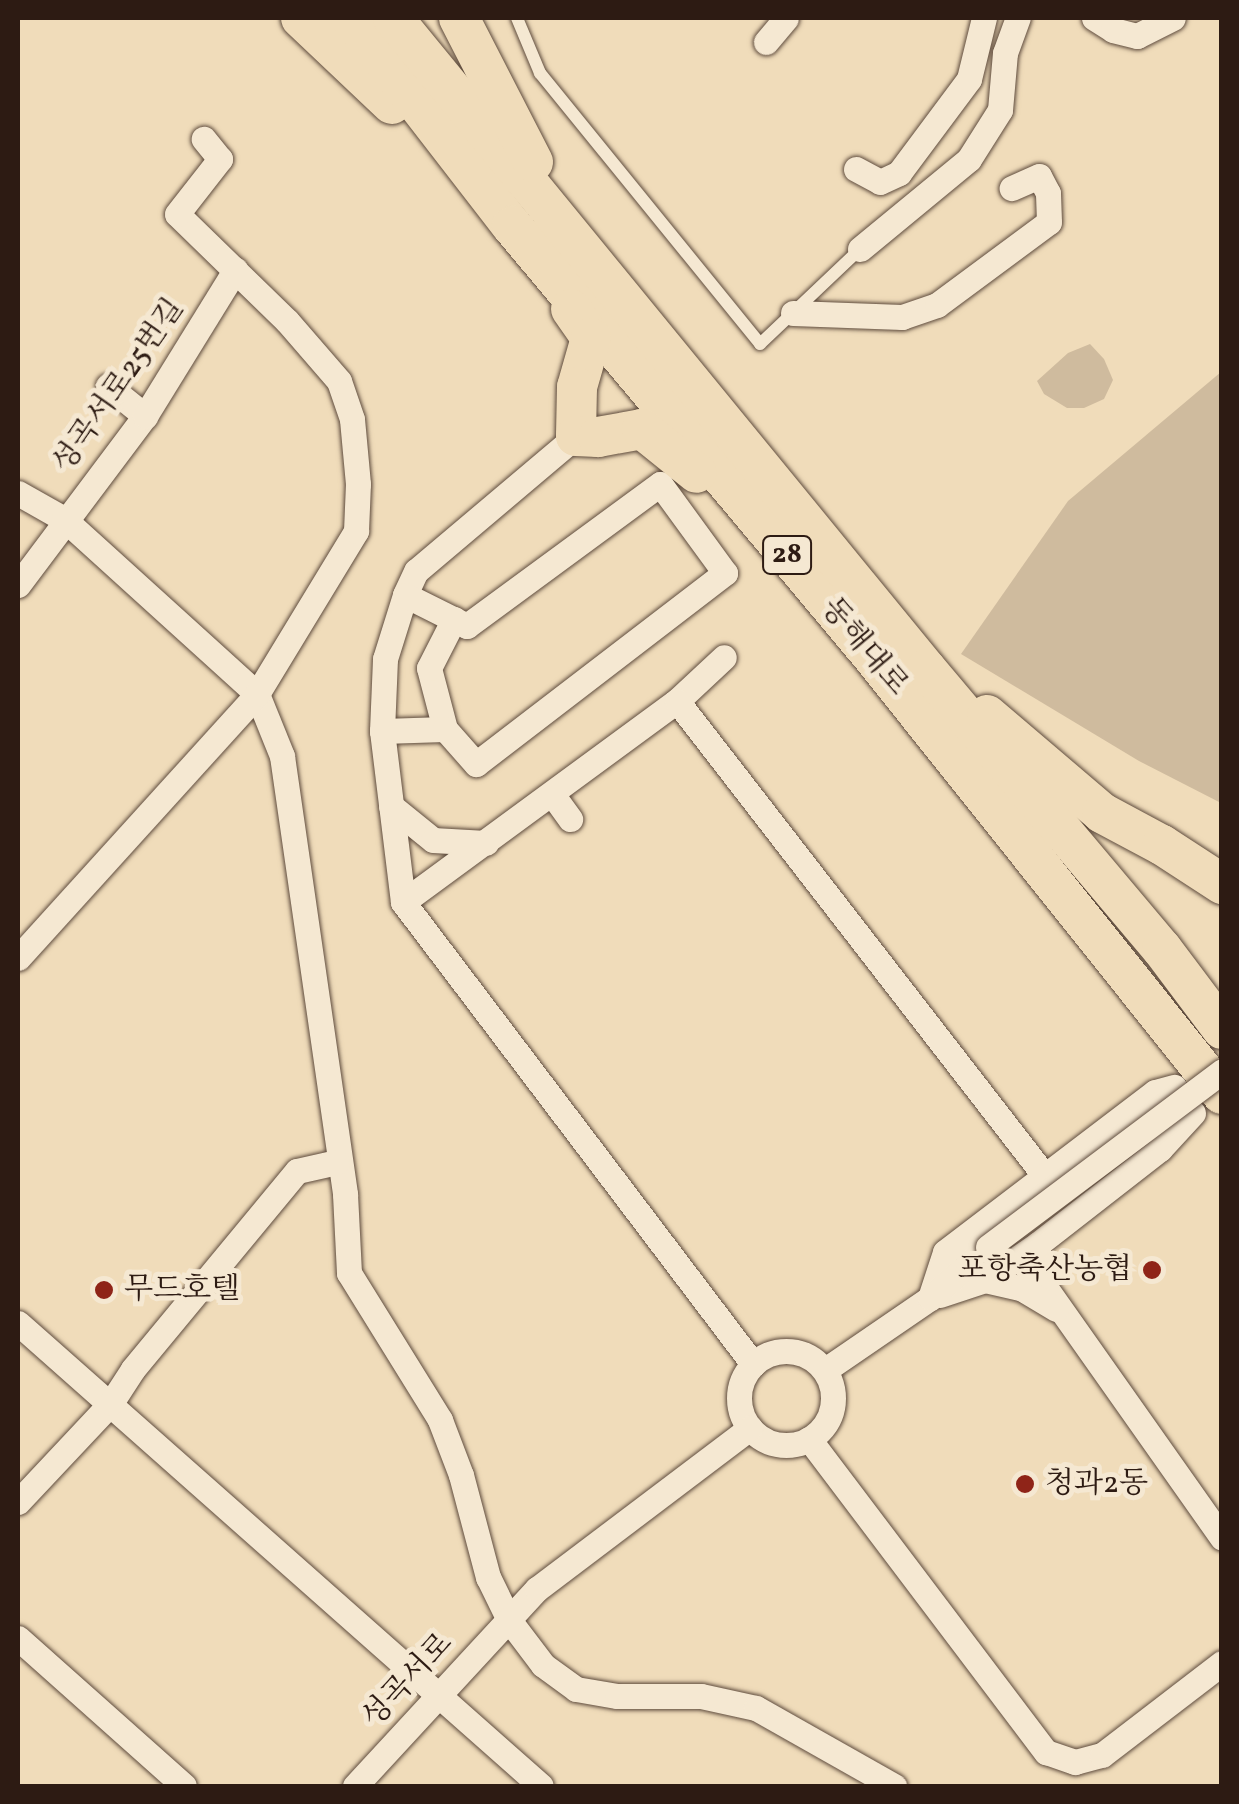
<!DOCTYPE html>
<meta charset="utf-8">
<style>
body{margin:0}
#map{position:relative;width:1239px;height:1804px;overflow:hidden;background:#f0dcba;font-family:Vollkorn,"Noto Serif KR",serif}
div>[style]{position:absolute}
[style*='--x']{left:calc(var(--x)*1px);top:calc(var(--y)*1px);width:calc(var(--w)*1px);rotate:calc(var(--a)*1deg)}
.green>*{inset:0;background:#cfbb9e}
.roads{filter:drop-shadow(0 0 2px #5e4b3d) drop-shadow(0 0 2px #5e4b3d)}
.lane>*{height:12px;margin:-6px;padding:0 6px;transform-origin:6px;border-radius:6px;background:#f5e8d2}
.street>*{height:25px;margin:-12.5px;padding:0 12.5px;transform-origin:12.5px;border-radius:12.5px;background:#f5e8d2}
.street>.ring{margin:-12.5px;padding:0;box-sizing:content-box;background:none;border:25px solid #f5e8d2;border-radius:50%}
.primary>*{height:40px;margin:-20px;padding:0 20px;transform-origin:20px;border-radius:20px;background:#f0dcba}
.bridges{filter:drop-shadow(0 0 2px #5e4b3d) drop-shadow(0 0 2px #5e4b3d)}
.street-bridge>*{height:25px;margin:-12.5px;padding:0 12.5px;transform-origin:12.5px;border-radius:12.5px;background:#f5e8d2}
.dots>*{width:28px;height:28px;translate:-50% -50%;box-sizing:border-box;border:5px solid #f5e8d2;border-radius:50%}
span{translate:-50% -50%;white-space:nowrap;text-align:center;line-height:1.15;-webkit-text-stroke:10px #f5e8d2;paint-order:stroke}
.shield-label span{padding:2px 8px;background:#f5e8d2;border:2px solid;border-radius:8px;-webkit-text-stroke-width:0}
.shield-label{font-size:28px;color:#2d1b13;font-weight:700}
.street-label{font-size:30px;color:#2d1b13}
.poi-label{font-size:30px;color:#2d1b13}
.right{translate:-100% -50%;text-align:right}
.left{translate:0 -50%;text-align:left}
.frame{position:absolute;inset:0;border:20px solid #2d1b13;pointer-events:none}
</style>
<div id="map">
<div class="green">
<i style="clip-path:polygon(1090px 344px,1104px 359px,1113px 380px,1104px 399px,1084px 408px,1067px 408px,1044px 394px,1037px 381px,1068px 353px)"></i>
<i style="clip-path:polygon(1221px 372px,1221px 803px,1139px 761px,961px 654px,1068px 501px)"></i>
</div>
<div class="roads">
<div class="lane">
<i style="--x:517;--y:18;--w:60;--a:67.3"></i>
<i style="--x:540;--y:73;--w:349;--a:50.9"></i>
<i style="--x:760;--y:344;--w:138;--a:-43.5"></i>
</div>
<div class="street">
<i style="--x:1094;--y:18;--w:22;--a:32"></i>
<i style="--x:1113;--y:30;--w:25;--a:14"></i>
<i style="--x:1137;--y:36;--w:40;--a:-26.6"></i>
<i style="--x:766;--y:42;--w:31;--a:-50"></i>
<i style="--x:856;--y:169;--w:27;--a:28"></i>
<i style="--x:880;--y:182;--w:21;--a:-25"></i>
<i style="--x:899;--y:173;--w:117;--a:-53.3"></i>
<i style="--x:969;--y:79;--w:63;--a:-76.2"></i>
<i style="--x:860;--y:249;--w:141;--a:-39.5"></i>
<i style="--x:969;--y:159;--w:58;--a:-57.7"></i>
<i style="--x:1000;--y:110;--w:57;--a:-85"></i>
<i style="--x:1005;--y:53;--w:37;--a:-70"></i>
<i style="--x:793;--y:313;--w:109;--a:2.1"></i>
<i style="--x:902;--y:317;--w:37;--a:-19"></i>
<i style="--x:937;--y:305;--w:139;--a:-36.5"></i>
<i style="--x:1049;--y:222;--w:29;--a:-92"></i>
<i style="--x:1048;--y:193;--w:19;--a:-118"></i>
<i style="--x:1039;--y:176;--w:30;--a:156"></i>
<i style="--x:108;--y:386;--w:48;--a:39"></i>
<i style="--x:576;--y:436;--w:209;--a:139.8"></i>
<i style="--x:416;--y:571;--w:26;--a:115"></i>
<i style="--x:405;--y:595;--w:67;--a:107.4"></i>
<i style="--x:385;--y:659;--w:72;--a:92.4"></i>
<i style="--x:382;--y:731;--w:172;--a:83"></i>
<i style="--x:403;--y:902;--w:580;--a:52.85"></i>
<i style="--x:18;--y:493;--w:53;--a:29.5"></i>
<i style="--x:64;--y:519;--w:261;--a:42.2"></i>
<i style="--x:257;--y:694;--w:67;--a:68"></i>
<i style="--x:282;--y:756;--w:443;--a:81.8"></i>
<i style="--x:345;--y:1194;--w:79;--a:87.1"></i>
<i style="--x:349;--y:1273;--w:173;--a:58.2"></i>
<i style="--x:440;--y:1420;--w:59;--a:69.1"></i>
<i style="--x:461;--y:1475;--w:106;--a:75.2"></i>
<i style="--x:488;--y:1577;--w:48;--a:64"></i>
<i style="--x:509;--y:1620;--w:56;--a:52.9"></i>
<i style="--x:543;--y:1665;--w:41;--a:36"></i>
<i style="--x:576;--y:1689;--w:42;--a:9.7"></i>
<i style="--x:617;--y:1696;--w:84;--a:0"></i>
<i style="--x:701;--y:1696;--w:56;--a:12.3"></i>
<i style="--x:756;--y:1708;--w:159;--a:29.5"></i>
<i style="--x:18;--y:585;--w:211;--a:-53.1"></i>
<i style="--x:145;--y:416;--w:172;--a:-58.3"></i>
<i style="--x:677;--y:701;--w:64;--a:-43.1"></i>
<i style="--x:445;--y:729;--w:63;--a:-104.7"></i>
<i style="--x:429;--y:668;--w:55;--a:-63"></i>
<i style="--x:382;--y:731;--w:63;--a:-1.8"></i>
<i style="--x:445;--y:729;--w:47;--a:48.5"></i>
<i style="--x:476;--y:764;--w:314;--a:-37.5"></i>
<i style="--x:725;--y:573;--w:110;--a:-126.1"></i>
<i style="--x:660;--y:484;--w:240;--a:143.7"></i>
<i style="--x:467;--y:626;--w:69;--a:-153.4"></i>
<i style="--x:552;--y:794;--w:31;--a:54"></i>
<i style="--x:391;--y:806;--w:54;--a:39"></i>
<i style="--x:433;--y:840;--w:53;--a:3.2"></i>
<i style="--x:403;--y:902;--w:340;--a:-36.3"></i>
<i style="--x:677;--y:701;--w:599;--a:52.25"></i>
<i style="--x:18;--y:958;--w:356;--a:-47.8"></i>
<i style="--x:257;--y:694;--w:191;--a:-58.7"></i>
<i style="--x:356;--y:531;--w:47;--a:-87.6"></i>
<i style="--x:358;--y:484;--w:65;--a:-95.3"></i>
<i style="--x:352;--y:419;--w:40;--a:-108.9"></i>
<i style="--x:339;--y:381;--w:79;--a:-130.9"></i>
<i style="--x:287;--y:321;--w:153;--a:-135.8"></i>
<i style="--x:177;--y:214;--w:70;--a:-52"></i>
<i style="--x:220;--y:159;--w:26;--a:-129"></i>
<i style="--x:1193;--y:1113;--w:49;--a:132.5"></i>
<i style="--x:1160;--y:1149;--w:155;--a:142.1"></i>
<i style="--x:1038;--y:1244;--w:33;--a:90"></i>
<i style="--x:1038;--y:1277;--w:319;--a:54.8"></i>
<i style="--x:985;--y:1280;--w:64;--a:-34.2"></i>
<i style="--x:940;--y:1295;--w:47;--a:-18.4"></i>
<i style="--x:985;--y:1280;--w:37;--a:13"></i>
<i style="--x:1021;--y:1288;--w:41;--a:31"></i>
<i style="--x:930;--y:1298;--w:48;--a:-71.9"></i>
<i style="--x:945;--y:1252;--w:264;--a:-37.3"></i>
<i style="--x:1155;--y:1092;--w:20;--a:-15"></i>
<i style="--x:18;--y:1323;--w:698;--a:41.52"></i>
<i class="ring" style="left:739px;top:1351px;width:69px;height:69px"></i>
<i style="--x:825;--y:1370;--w:127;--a:-34.4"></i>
<i style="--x:930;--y:1298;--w:77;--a:-41.3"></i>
<i style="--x:809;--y:1439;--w:393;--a:52.9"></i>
<i style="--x:1046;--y:1752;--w:31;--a:19"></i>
<i style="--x:1075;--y:1762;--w:28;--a:-15"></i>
<i style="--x:1102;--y:1755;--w:151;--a:-37.5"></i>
<i style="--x:18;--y:1502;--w:136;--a:-46.8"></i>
<i style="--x:111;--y:1403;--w:40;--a:-57.1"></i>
<i style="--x:133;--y:1369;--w:257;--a:-50.4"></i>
<i style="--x:297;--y:1171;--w:41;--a:-12.7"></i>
<i style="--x:18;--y:1638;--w:222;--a:41.7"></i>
<i style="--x:355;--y:1786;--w:268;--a:-47.3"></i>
<i style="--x:537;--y:1589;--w:267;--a:-37.1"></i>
</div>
<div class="primary">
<i style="--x:301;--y:18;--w:125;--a:43.4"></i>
<i style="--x:351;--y:18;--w:263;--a:52.3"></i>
<i style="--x:512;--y:226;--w:562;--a:50.05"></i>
<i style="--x:873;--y:657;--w:559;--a:51.39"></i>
<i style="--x:393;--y:18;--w:841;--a:50.69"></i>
<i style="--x:926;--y:669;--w:366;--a:49.9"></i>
<i style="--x:1162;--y:949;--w:100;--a:53.1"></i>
<i style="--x:459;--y:18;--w:162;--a:62.8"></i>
<i style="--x:571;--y:309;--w:35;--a:55"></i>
<i style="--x:591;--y:338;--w:51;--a:105.9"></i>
<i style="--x:577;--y:387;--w:49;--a:91.2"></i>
<i style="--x:576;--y:436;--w:22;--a:3"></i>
<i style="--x:598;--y:437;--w:45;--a:-10.3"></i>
<i style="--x:642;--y:429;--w:70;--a:38.7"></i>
<i style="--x:987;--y:715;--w:151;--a:40.4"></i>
<i style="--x:1102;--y:813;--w:68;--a:28.1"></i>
<i style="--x:1162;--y:845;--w:72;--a:33"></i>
</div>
</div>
<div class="bridges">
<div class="street-bridge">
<i style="--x:988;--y:1247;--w:293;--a:-36.9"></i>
</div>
</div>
<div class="dots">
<i style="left:1152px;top:1270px;background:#8f2418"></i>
<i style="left:104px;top:1290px;background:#8f2418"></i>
<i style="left:1025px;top:1484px;background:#8f2418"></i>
</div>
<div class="shield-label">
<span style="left:787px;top:555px">28</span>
</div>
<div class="street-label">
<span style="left:119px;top:386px;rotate:-55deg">성곡서로25번길</span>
<span style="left:864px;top:647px;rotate:50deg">동해대로</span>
<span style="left:408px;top:1681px;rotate:-47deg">성곡서로</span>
</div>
<div class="poi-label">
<span class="right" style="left:1132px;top:1270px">포항축산농협</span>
<span class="left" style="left:124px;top:1290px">무드호텔</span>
<span class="left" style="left:1045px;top:1484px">청과2동</span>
</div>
<div class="frame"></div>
</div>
